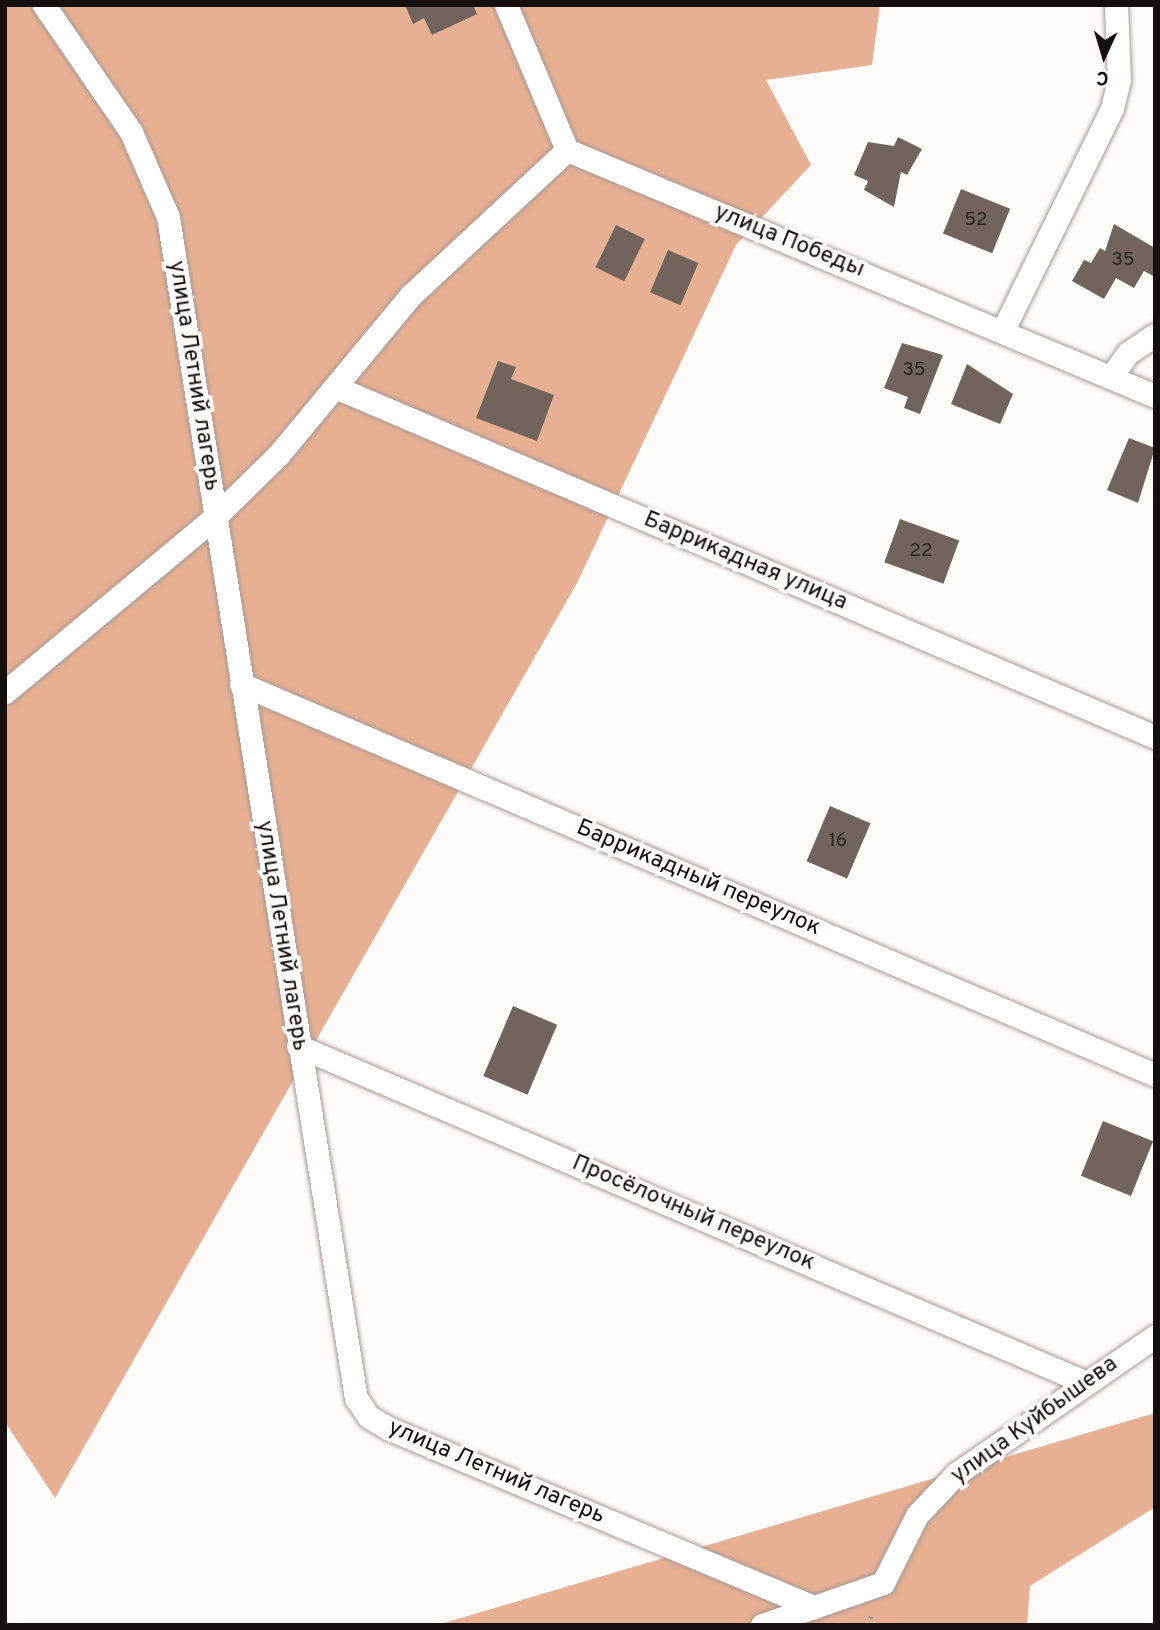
<!DOCTYPE html>
<meta charset="utf-8">
<style>
body{margin:0}
#map{position:relative;width:1160px;height:1630px;overflow:hidden;background:#fefbf9;font-family:Overpass,sans-serif}
div>[style]{position:absolute}
[style*='--x']{left:calc(var(--x)*1px);top:calc(var(--y)*1px);width:calc(var(--w)*1px);rotate:calc(var(--a)*1deg)}
.forest>*{inset:0;background:#e7b093}
.building>*{inset:0;background:#71645c;transform-origin:0 0}
.path>*{height:4.5px;margin-top:-2.25px;transform-origin:0;background:repeating-linear-gradient(90deg,#95918f 0 2px,transparent 0 7px)}
.roads{filter:drop-shadow(0 0 2px #a79891) drop-shadow(0 0 2px #a79891)}
.street>*{height:23px;margin:-11.5px;padding:0 11.5px;transform-origin:11.5px;border-radius:11.5px;background:#fff}
span{translate:-50% -50%;white-space:nowrap;text-align:center;line-height:1.15;-webkit-text-stroke:7px #fefbf9;paint-order:stroke}
.number-label{font-size:19px;color:#2c2521}
.number-label span{-webkit-text-stroke-width:0}
.street-label{font-size:23px;color:#15100d}
.frame{position:absolute;inset:0;border:7px solid #15100d;pointer-events:none}
.north{position:absolute;left:1069px;top:21px;width:70px;height:70px;-webkit-text-stroke:5px #fefbf9;paint-order:stroke;rotate:184deg;font-size:19px;font-weight:700;line-height:28px;text-align:center;color:#15100d}
.north::after{content:'';display:block;margin:auto;width:24px;height:32px;background:#15100d;clip-path:polygon(50% 0,100% 100%,50% 72%,0 100%)}
</style>
<div id="map">
<div class="forest">
<i style="clip-path:polygon(5px 5px,880px 5px,872px 65px,766px 80px,811px 165px,736px 245px,577px 583px,55px 1498px,5px 1422px)"></i>
<i style="clip-path:polygon(1155px 1413px,1155px 1507px,1030px 1586px,1027px 1625px,437px 1625px)"></i>
</div>
<div class="building">
<i style="clip-path:polygon(405px 5px,473px 5px,477px 14px,432px 35px,424px 18px,413px 24px)"></i>
<i style="clip-path:polygon(898px 137px,922px 149px,907px 175px,901px 172px,894px 207px,864px 190px,868px 181px,854px 175px,868px 142px,894px 146px)"></i>
<i style="left:961px;top:189px;width:53px;height:48px;rotate:22deg"></i>
<i style="clip-path:polygon(1114px 224px,1155px 248px,1155px 277px,1144px 271px,1134px 288px,1116px 278px,1104px 299px,1072px 281px,1084px 260px,1091px 263px,1100px 248px,1105px 251px)"></i>
<i style="left:616px;top:225px;width:32px;height:47px;rotate:26deg"></i>
<i style="left:668px;top:250px;width:33px;height:46px;rotate:23deg"></i>
<i style="clip-path:polygon(902px 343px,943px 355px,920px 414px,904px 408px,908px 397px,884px 388px)"></i>
<i style="clip-path:polygon(498px 361px,516px 367px,511px 379px,554px 395px,537px 441px,476px 418px)"></i>
<i style="clip-path:polygon(967px 364px,1013px 394px,1000px 424px,951px 404px)"></i>
<i style="clip-path:polygon(1129px 438px,1155px 448px,1138px 503px,1107px 490px)"></i>
<i style="left:900px;top:519px;width:63px;height:46px;rotate:20deg"></i>
<i style="left:830px;top:806px;width:44px;height:60px;rotate:23deg"></i>
<i style="left:513px;top:1006px;width:48px;height:76px;rotate:23deg"></i>
<i style="left:1103px;top:1121px;width:54px;height:59px;rotate:22deg"></i>
</div>
<div class="path">
<i style="--x:868;--y:1625;--w:12;--a:-70"></i>
</div>
<div class="roads">
<div class="street">
<i style="--x:44;--y:5;--w:154;--a:55.6"></i>
<i style="--x:131;--y:132;--w:93;--a:66.5"></i>
<i style="--x:168;--y:217;--w:1196;--a:80.96"></i>
<i style="--x:356;--y:1398;--w:23;--a:56"></i>
<i style="--x:369;--y:1417;--w:24;--a:30"></i>
<i style="--x:390;--y:1429;--w:460;--a:22.8"></i>
<i style="--x:506;--y:5;--w:157;--a:67.2"></i>
<i style="--x:567;--y:150;--w:637;--a:22.7"></i>
<i style="--x:1003;--y:330;--w:247;--a:-63.8"></i>
<i style="--x:1112;--y:108;--w:29;--a:-76"></i>
<i style="--x:1119;--y:80;--w:75;--a:-92.3"></i>
<i style="--x:1111;--y:377;--w:29;--a:-55"></i>
<i style="--x:1128;--y:353;--w:32;--a:-34"></i>
<i style="--x:335;--y:387;--w:892;--a:23.11"></i>
<i style="--x:241;--y:684;--w:994;--a:23.16"></i>
<i style="--x:5;--y:692;--w:273;--a:-39.8"></i>
<i style="--x:215;--y:517;--w:90;--a:-44.5"></i>
<i style="--x:279;--y:454;--w:207;--a:-50.3"></i>
<i style="--x:411;--y:295;--w:213;--a:-42.9"></i>
<i style="--x:298;--y:1046;--w:858;--a:23.13"></i>
<i style="--x:762;--y:1625;--w:128;--a:-19.1"></i>
<i style="--x:883;--y:1583;--w:76;--a:-63.4"></i>
<i style="--x:917;--y:1515;--w:57;--a:-46.4"></i>
<i style="--x:956;--y:1474;--w:242;--a:-34.7"></i>
</div>
</div>
<div class="number-label">
<span style="left:976px;top:221px">52</span>
<span style="left:1123px;top:261px">35</span>
<span style="left:914px;top:371px">35</span>
<span style="left:921px;top:552px">22</span>
<span style="left:838px;top:842px">16</span>
</div>
<div class="street-label">
<span style="left:789px;top:242px;rotate:22deg">улица Победы</span>
<span style="left:193px;top:376px;rotate:81deg">улица Летний лагерь</span>
<span style="left:745px;top:562px;rotate:23deg">Баррикадная улица</span>
<span style="left:698px;top:879px;rotate:23deg">Баррикадный переулок</span>
<span style="left:281px;top:936px;rotate:81deg">улица Летний лагерь</span>
<span style="left:693px;top:1214px;rotate:23deg">Просёлочный переулок</span>
<span style="left:1035px;top:1421px;rotate:-36deg">улица Куйбышева</span>
<span style="left:496px;top:1473px;rotate:23deg">улица Летний лагерь</span>
</div>
<div class="frame"></div>
<div class="north">С</div>
</div>
